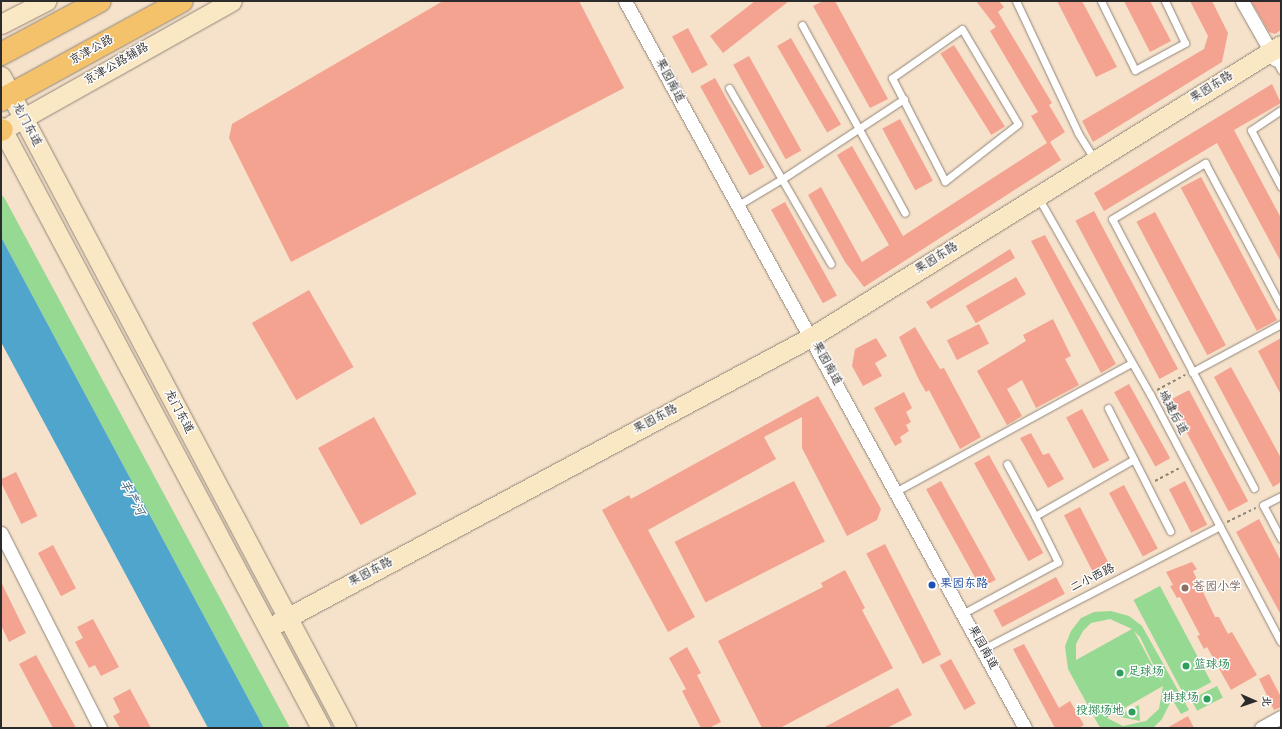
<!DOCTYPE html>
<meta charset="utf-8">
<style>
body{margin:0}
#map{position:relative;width:1282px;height:729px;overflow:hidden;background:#f6e1ca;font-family:Mynerve,"LXGW WenKai TC",sans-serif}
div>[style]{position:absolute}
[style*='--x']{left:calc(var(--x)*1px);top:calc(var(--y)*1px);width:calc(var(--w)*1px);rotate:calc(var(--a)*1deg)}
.green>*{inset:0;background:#95d992;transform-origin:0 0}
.water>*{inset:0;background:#50a5cc}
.building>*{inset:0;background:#f4a391;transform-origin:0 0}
.path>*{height:2px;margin-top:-1px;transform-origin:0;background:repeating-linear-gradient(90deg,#90867a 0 3px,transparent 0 6px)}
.roads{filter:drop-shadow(0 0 1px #90867a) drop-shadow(0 0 1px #90867a)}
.lane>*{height:7px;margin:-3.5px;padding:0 3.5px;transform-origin:3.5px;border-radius:3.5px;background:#fff}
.street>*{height:13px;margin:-6.5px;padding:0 6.5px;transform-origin:6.5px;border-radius:6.5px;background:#fff}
.secondary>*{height:19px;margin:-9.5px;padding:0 9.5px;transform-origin:9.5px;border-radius:9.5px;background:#fae7c3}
.primary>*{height:21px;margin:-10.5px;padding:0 10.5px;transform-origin:10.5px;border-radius:10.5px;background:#f3c26a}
.highway>*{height:22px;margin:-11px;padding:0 11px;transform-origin:11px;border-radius:11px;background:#f3c26a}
.dots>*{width:11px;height:11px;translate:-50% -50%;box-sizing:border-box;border:2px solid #fff;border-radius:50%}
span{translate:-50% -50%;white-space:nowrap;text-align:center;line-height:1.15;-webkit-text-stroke:3px #fff;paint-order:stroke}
.street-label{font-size:12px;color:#2b2b2b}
.transit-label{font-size:12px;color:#164399}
.left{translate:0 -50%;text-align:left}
.education-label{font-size:12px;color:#785e54}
.leisure-label{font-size:12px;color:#27864d}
.right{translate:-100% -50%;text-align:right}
.water-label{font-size:13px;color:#3c6273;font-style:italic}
.frame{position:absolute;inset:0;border:2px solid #2b2b2b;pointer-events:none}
.north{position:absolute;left:1234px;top:681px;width:40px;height:40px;-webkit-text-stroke:3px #fff;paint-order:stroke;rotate:92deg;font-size:11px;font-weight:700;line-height:16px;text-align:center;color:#2b2b2b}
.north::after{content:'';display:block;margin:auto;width:14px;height:18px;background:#2b2b2b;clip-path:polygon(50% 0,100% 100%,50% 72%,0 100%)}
</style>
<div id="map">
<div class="green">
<i style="clip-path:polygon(1px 194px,5px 199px,290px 728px,264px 728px,1px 237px)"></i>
<i style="left:1160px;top:586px;width:109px;height:30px;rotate:62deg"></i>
<i style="clip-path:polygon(evenodd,1111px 611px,1129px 616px,1142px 626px,1189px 710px,1181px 714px,1172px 699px,1162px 719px,1153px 728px,1102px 728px,1099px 726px,1068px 669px,1065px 646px,1071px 631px,1081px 618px,1094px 612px,1111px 611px,1110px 619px,1132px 629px,1076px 660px,1076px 644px,1083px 631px,1091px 623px,1110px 619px,1111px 611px,1134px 631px,1140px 637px,1163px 685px,1134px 631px,1111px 611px,1163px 686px,1159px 709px,1146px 721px,1123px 726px,1107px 718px,1163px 686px)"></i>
<i style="left:1217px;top:686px;width:13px;height:29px;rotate:63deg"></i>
<i style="clip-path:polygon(1139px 705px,1140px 721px,1116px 716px)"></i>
</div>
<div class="water">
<i style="clip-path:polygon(1px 237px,264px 728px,208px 728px,1px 342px)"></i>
</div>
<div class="building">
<i style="clip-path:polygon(443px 1px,579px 1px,624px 88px,291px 262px,229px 138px,232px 124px)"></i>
<i style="clip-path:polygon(755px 1px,789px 1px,723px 53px,710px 36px)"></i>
<i style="clip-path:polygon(823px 1px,835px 1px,888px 99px,870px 108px,813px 6px)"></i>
<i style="clip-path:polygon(976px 1px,999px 1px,1004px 7px,998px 12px,1052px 103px,1049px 105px,1065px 132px,1050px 142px,1061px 160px,864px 287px,845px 262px,808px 195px,821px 187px,862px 262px,889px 245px,837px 155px,852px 146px,903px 236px,1047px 143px,1031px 116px,1038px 112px,990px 31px,996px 27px)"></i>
<i style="clip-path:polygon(1057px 1px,1082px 1px,1117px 67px,1096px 77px)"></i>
<i style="clip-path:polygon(1124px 1px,1150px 1px,1171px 41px,1150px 52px)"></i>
<i style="clip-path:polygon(1190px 1px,1212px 1px,1228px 33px,1222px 62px,1093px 142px,1082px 121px,1204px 49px,1208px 36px)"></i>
<i style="clip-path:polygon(1251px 1px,1281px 1px,1281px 30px,1275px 34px,1269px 32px)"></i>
<i style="left:688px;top:28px;width:42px;height:18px;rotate:62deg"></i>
<i style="left:791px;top:38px;width:100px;height:16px;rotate:60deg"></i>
<i style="left:954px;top:45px;width:96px;height:16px;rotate:58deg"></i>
<i style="left:749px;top:56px;width:108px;height:18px;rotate:61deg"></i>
<i style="left:715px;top:78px;width:102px;height:17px;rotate:61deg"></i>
<i style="clip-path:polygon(1272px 84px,1281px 103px,1234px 130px,1281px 218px,1281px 262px,1217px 143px,1104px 211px,1094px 193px)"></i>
<i style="left:900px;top:119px;width:70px;height:20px;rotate:62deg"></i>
<i style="left:1201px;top:177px;width:162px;height:23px;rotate:62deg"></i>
<i style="left:785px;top:202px;width:107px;height:16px;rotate:61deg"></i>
<i style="left:1094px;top:211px;width:179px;height:21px;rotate:62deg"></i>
<i style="left:1155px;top:212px;width:151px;height:21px;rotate:62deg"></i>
<i style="clip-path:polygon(1045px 235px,1116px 364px,1101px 373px,1031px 241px)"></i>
<i style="clip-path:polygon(1010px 249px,1015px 258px,931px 309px,926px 302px)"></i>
<i style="left:1016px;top:277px;width:20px;height:58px;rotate:60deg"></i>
<i style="left:309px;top:290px;width:89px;height:66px;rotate:60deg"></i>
<i style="clip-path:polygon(1053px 319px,1071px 356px,1065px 359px,1079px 385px,1036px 408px,1022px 380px,1007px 389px,1022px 416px,1007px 425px,977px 371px,1026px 341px,1023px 335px)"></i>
<i style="left:979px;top:324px;width:22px;height:36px;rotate:63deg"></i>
<i style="clip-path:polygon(915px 327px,940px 369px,944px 368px,981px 437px,960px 449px,929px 390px,926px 392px,919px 380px,899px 337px)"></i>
<i style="clip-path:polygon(876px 338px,887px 356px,875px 363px,882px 376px,863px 386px,852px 366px,855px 349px)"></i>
<i style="clip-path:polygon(1281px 338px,1281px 395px,1258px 351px)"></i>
<i style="clip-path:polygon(1231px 367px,1281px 458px,1281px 482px,1273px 487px,1214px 377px)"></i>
<i style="left:1129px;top:384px;width:85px;height:17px;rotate:61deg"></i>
<i style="left:1189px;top:390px;width:126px;height:22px;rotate:62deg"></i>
<i style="clip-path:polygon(904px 392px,912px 408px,906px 412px,911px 422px,906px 425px,909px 431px,900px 437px,902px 442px,895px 446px,874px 408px)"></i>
<i style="clip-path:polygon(818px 396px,881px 509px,877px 520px,847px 536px,802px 448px,802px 417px,764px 437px,776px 459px,648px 530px,695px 617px,668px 632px,602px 510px,629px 495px,631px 499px)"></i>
<i style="left:1082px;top:409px;width:58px;height:18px;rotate:62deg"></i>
<i style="left:374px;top:417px;width:88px;height:64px;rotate:61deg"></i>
<i style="clip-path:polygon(1031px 433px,1043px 455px,1049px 453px,1064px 479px,1048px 488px,1020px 438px)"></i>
<i style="left:989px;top:455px;width:112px;height:17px;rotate:61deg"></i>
<i style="left:16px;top:472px;width:49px;height:18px;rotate:64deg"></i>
<i style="left:794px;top:481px;width:68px;height:134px;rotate:63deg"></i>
<i style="left:941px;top:481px;width:113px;height:17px;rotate:61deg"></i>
<i style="left:1185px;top:481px;width:49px;height:18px;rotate:63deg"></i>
<i style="left:1124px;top:485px;width:72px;height:17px;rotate:62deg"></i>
<i style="left:1080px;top:507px;width:71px;height:18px;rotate:63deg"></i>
<i style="clip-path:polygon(1259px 519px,1281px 561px,1281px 615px,1236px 532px)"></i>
<i style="left:885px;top:544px;width:124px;height:21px;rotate:63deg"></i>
<i style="left:53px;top:545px;width:49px;height:17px;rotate:62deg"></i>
<i style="clip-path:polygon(1192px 562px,1197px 569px,1193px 571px,1215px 617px,1219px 617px,1228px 634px,1232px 632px,1257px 675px,1231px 690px,1207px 647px,1204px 649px,1197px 636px,1200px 635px,1180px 597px,1177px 598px,1170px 586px,1173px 585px,1166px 572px)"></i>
<i style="clip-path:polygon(845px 570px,865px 608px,862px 610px,893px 668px,780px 728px,762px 728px,718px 641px,823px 587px,821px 583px)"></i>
<i style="left:1056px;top:577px;width:19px;height:71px;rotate:62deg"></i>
<i style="clip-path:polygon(1px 582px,26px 633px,9px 642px,1px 625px)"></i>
<i style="clip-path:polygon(93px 619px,119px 667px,101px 676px,95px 665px,89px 668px,75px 642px,83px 638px,77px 627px)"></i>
<i style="clip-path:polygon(1024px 644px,1059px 708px,1070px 701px,1084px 725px,1079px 728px,1055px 728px,1013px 649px)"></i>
<i style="clip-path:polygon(687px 647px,701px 673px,697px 675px,721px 722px,709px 728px,701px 728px,682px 691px,686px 689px,669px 658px)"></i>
<i style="clip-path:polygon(36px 655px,76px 728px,53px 728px,19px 664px)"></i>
<i style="left:951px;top:659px;width:51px;height:13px;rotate:61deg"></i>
<i style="clip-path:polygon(1269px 674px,1281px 697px,1281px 707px,1274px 710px,1259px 679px)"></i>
<i style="clip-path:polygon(898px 688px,912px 715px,887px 728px,823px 728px)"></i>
<i style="clip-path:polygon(130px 689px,151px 728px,120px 728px,113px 716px,120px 712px,113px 698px)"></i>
<i style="clip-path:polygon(1188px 716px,1194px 728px,1167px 728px)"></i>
</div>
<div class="path">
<i style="--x:1157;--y:390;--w:32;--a:-28"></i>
<i style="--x:1155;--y:481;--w:27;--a:-28"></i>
<i style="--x:1227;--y:522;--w:32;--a:-26"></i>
</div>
<div class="roads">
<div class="lane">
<i style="--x:1016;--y:1;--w:146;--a:64.8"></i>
<i style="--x:1078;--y:133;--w:31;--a:58"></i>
<i style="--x:1101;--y:1;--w:77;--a:63.8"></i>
<i style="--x:1135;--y:70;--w:57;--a:-28.4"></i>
<i style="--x:1185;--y:43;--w:47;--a:-115.5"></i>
<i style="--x:802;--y:25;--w:214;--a:61.3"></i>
<i style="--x:962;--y:29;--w:110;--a:59.5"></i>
<i style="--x:1018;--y:124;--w:93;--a:142"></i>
<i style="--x:945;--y:181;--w:116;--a:-117.2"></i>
<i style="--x:892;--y:78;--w:85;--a:-35"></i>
<i style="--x:1275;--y:59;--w:13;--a:61"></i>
<i style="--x:729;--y:88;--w:203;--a:59.9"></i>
<i style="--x:1281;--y:110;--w:36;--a:146"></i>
<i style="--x:1251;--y:130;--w:64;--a:62.2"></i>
<i style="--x:1038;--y:197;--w:227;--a:60.4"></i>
<i style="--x:1150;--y:394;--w:280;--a:62.2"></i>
<i style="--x:735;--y:207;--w:55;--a:-30.8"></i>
<i style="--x:782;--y:179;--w:146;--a:-33.3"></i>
<i style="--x:1192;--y:372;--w:101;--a:-28.3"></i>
<i style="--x:1108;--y:408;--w:138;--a:63.2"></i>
<i style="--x:1007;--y:464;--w:59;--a:61.7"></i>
<i style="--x:1254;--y:488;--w:304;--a:-117.8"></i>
<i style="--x:1112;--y:219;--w:109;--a:-31.1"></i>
<i style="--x:1205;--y:163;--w:162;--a:62"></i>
<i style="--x:893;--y:493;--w:271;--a:-28.6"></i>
<i style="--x:1281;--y:496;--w:20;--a:153"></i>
<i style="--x:1263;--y:505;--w:38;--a:62"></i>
<i style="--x:960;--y:615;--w:111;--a:-28.4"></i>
<i style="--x:1058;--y:562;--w:51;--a:-116.6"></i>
<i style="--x:1035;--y:516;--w:114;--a:-29.9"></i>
<i style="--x:981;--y:650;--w:269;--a:-27.4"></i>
</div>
<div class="street">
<i style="--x:625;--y:1;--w:830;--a:61.18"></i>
<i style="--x:1242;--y:1;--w:67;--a:60.4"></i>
<i style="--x:1;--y:533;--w:219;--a:63.1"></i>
<i style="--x:1261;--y:728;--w:23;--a:-29"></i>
</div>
<div class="secondary">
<i style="--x:1;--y:24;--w:51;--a:-27.1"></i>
<i style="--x:1;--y:76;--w:738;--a:62.11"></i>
<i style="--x:11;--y:125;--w:253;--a:-29.3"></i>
<i style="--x:1;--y:127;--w:681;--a:61.97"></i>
<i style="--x:268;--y:628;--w:616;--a:-28.19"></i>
<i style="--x:811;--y:337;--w:553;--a:-31.85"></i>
</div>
<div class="primary">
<i style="--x:1;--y:130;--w:1;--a:-45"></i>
</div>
<div class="highway">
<i style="--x:1;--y:54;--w:112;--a:-28.2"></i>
<i style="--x:1;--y:100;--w:206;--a:-28.7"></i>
</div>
</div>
<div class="dots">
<i style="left:932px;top:585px;background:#1a4fb4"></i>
<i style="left:1185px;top:588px;background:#8d6e63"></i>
<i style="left:1186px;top:666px;background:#2e9e5b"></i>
<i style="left:1120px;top:673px;background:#2e9e5b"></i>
<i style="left:1207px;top:699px;background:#2e9e5b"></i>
<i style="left:1132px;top:712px;background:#2e9e5b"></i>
</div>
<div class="street-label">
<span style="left:92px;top:51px;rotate:-29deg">京津公路</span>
<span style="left:117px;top:65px;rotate:-30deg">京津公路辅路</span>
<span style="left:669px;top:81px;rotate:62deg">果园南道</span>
<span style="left:1212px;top:88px;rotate:-32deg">果园东路</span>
<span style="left:26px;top:125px;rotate:62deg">龙门东道</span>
<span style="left:937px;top:259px;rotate:-32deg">果园东路</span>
<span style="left:826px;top:364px;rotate:61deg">果园南道</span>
<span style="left:178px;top:412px;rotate:62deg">龙门东道</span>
<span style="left:1172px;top:413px;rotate:62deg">城建后道</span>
<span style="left:656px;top:420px;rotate:-28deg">果园东路</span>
<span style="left:371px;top:573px;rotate:-28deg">果园东路</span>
<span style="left:1093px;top:579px;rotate:-27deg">二小西路</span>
<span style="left:982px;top:648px;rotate:61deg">果园南道</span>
</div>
<div class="transit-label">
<span class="left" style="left:940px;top:585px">果园东路</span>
</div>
<div class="education-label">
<span class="left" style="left:1193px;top:588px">苍园小学</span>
</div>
<div class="leisure-label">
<span class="left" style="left:1194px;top:666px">篮球场</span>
<span class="left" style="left:1128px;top:673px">足球场</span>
<span class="right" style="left:1199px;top:699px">排球场</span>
<span class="right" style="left:1124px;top:712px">投掷场地</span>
</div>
<div class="water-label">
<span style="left:131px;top:498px;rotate:62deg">丰产河</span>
</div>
<div class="frame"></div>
<div class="north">北</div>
</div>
